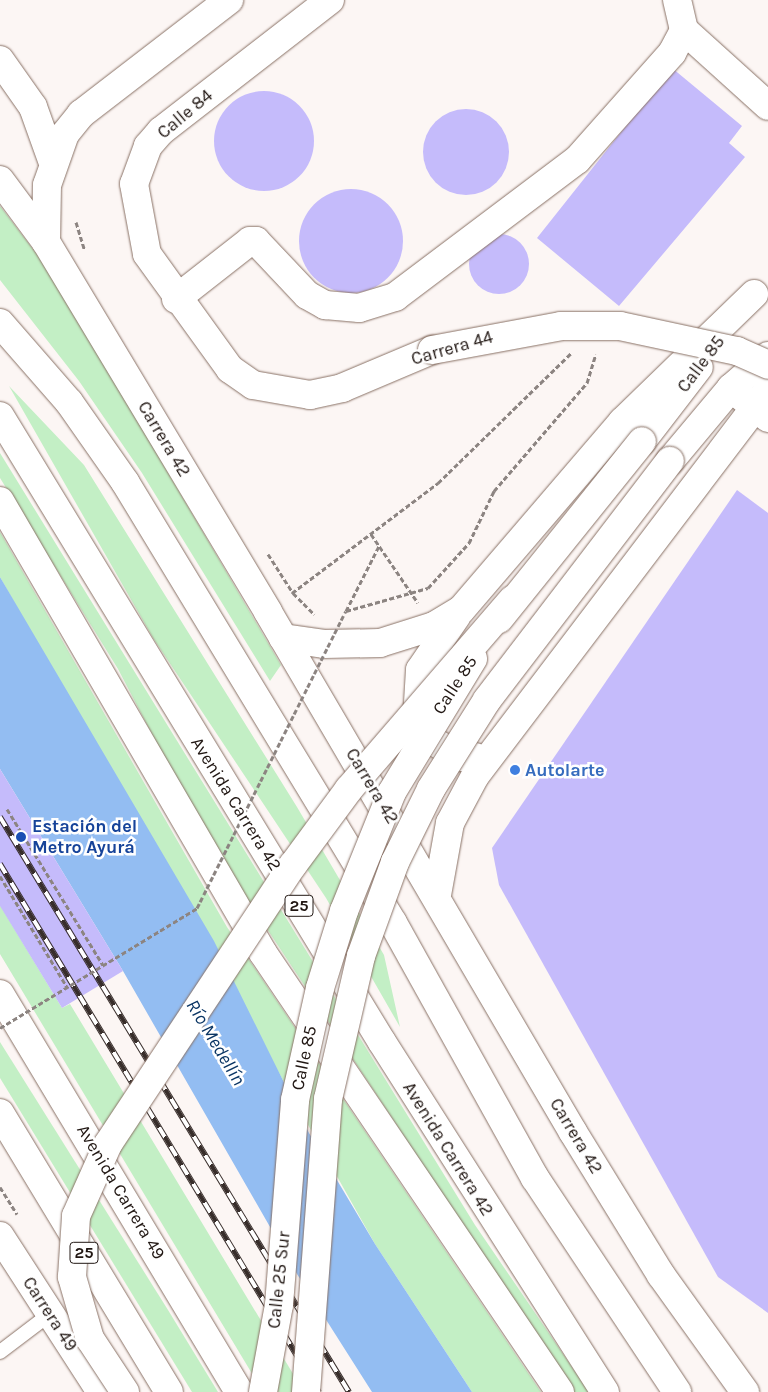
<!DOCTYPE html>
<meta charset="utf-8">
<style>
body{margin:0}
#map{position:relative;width:768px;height:1392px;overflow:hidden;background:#fcf6f4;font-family:Karla,sans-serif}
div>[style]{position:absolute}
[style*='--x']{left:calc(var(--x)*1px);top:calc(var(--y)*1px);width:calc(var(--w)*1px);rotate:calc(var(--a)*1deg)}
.green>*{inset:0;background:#c3efc5}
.water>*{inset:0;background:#93bdf2}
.building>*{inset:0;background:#c5bbfb}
.round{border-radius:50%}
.path>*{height:3px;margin-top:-1.5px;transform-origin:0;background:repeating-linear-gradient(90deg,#8c8481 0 5px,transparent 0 7.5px)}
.roads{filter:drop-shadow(0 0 1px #897165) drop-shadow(0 0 1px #897165)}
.lane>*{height:14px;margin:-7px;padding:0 7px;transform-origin:7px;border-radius:7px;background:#fff}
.street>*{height:28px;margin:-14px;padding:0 14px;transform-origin:14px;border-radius:14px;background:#fff}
.secondary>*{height:28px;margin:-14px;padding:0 14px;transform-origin:14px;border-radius:14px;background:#fff}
.highway>*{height:28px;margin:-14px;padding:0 14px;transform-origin:14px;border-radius:14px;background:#fff}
.rail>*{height:5.5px;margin-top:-2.75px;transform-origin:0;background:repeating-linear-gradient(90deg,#fff 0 11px,#382e2b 0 22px);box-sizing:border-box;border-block:1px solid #382e2b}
.path-bridge>*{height:3px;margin-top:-1.5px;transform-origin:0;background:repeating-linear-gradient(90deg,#8c8481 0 5px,transparent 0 7.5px)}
.bridges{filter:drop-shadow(0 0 1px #897165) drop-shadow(0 0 1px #897165)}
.street-bridge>*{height:28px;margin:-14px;padding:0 14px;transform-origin:14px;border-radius:14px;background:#fff}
.secondary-bridge>*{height:28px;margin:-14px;padding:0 14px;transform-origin:14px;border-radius:14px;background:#fff}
.highway-bridge>*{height:28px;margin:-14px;padding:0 14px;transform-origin:14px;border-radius:14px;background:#fff}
.dots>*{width:14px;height:14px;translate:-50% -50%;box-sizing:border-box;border:2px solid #fff;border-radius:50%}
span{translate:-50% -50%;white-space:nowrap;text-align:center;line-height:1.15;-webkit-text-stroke:5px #fff;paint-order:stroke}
.shield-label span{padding:1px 4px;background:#fff;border:1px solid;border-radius:4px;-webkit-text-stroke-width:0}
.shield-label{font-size:16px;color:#211713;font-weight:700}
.street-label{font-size:18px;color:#211713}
.shop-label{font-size:18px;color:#366cbe;font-weight:700}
.left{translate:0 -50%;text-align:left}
.transit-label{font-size:18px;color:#164399;font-weight:700}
.water-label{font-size:19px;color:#0a3564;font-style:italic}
</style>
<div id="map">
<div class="green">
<i style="clip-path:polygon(0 206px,49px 270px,281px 665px,270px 681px,142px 473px,79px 381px,0 280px)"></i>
<i style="clip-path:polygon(9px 386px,84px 465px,297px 807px,384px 955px,400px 1027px,326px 898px,153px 638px)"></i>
<i style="clip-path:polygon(0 453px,475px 1225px,589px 1392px,573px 1392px,236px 882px,180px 788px,118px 669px,0 478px)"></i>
<i style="clip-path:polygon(0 532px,227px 927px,541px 1392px,472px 1392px,375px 1244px,0 577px)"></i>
<i style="clip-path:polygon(0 905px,62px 1008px,70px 1004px,304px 1392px,263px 1392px,0 954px)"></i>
<i style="clip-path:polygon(0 1042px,168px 1310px,218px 1392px,192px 1392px,0 1078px)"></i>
</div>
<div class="water">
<i style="clip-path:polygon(0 577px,214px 941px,309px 1133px,375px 1244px,472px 1392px,372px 1392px,297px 1274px,123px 971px,0 769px)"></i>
</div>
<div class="building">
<i style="clip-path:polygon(672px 68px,742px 126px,729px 143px,745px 157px,619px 306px,537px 238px)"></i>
<i class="round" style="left:214px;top:91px;width:100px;height:100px"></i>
<i class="round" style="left:423px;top:109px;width:86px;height:86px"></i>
<i class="round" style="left:299px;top:189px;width:104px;height:104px"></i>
<i class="round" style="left:469px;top:234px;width:60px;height:60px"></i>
<i style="clip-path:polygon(737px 490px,768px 513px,768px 1313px,718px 1277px,499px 885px,492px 848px)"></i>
<i style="clip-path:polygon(0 769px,123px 971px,62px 1008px,0 906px)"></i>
</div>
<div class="path">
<i style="--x:76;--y:222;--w:28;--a:73"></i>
<i style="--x:371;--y:534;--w:83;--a:55.7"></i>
<i style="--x:268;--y:554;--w:46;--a:57.3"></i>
<i style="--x:293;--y:593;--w:30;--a:45"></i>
<i style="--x:292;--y:593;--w:183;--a:-37"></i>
<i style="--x:438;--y:483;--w:186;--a:-44.3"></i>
<i style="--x:346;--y:611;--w:73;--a:-63.1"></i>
<i style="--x:7;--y:809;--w:183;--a:58.4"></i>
<i style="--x:0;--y:876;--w:130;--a:58.9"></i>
<i style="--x:0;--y:1187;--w:32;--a:58"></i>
</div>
<div class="roads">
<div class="lane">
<i style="--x:0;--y:1352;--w:63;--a:-37.2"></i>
</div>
<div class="street">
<i style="--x:330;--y:0;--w:214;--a:142.2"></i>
<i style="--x:161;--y:131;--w:20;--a:131"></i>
<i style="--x:148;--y:146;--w:40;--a:110.2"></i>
<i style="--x:134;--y:184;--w:71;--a:79.5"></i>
<i style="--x:147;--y:254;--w:142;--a:54.2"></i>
<i style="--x:230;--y:369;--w:28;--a:35"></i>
<i style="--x:253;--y:385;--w:58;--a:10"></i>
<i style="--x:310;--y:395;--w:33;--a:-12"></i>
<i style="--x:342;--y:388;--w:98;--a:-22.9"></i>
<i style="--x:684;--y:30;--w:113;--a:42.1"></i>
<i style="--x:0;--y:60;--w:57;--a:54.9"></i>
<i style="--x:33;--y:107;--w:56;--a:70.3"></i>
<i style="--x:0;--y:180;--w:77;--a:53.4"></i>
<i style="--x:46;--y:242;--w:431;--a:59"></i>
<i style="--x:268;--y:612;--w:603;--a:59.61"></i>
<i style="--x:573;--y:1132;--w:168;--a:58.4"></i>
<i style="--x:661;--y:1275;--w:144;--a:54.3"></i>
<i style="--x:46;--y:242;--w:57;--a:-89"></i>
<i style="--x:47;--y:185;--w:54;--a:-70.6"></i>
<i style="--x:65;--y:134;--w:26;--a:-51"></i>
<i style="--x:81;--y:114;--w:187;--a:-37.6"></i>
<i style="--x:176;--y:299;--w:94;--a:-38.1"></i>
<i style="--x:250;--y:241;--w:6;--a:0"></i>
<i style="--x:256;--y:241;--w:74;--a:46.6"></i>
<i style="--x:307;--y:295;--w:21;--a:29"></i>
<i style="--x:325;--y:305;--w:34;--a:5"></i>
<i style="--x:359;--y:308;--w:38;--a:-17"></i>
<i style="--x:395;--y:297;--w:228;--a:-37"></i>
<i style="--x:577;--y:160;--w:143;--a:-48.4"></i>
<i style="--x:672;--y:53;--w:26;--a:-62"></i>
<i style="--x:684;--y:30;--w:31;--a:-103"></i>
<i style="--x:731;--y:388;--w:48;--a:39"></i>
<i style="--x:0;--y:1236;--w:186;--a:57.1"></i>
</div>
<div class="secondary">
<i style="--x:642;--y:441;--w:93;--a:-52.4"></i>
<i style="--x:670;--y:461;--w:95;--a:-50.1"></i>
<i style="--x:731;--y:388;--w:49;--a:-40.9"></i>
<i style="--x:456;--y:617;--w:64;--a:124.2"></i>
<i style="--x:420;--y:670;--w:49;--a:93.5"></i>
<i style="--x:417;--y:719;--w:27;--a:54"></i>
<i style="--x:433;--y:741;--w:31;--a:31"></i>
<i style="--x:460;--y:757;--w:15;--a:0"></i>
<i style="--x:283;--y:638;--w:41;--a:8.3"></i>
<i style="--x:324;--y:644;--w:56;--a:-1"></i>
<i style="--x:380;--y:643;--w:57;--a:-17.5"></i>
<i style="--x:434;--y:626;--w:31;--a:-31"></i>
<i style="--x:461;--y:610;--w:248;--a:-49.4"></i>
<i style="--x:622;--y:422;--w:184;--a:-44.1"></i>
<i style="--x:437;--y:895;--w:73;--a:-79.8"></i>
<i style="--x:450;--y:823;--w:53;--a:-62"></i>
<i style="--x:475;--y:776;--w:485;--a:-52.8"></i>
</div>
<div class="highway">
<i style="--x:0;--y:323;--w:105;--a:48.9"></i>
<i style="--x:69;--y:402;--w:98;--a:55"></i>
<i style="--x:125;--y:482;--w:516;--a:58.71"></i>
<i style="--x:393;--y:923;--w:292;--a:60.9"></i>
<i style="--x:535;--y:1178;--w:257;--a:56.4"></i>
<i style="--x:0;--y:416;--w:733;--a:58.61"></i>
<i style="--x:382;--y:1042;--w:415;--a:57.5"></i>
<i style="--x:0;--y:501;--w:523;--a:59.81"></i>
<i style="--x:263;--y:953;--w:530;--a:55.92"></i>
<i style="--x:0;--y:994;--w:464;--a:59"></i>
<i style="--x:0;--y:1113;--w:326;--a:58.8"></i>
</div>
</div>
<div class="rail">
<i style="--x:0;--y:817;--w:673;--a:58.74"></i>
<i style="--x:0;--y:864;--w:617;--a:58.86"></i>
</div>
<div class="path-bridge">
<i style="--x:0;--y:1028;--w:231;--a:-31.3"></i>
<i style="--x:197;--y:908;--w:332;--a:-63.4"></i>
<i style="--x:346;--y:611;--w:85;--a:-15.7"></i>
<i style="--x:428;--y:588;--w:61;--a:-47.7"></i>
<i style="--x:469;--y:543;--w:58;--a:-64.3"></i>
<i style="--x:494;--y:491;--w:143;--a:-49.3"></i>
<i style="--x:587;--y:383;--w:30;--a:-73"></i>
</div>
<div class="bridges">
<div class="street-bridge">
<i style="--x:432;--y:350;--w:131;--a:-10.5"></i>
<i style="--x:561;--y:326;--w:59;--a:0"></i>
<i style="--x:620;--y:326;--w:120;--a:12.1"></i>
<i style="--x:737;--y:351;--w:34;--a:24"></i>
</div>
<div class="secondary-bridge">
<i style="--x:499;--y:619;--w:228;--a:-51.2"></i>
<i style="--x:263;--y:1392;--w:88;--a:-79.6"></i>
<i style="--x:279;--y:1305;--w:206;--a:-85.5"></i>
<i style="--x:295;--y:1100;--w:115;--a:-77.4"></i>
<i style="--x:320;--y:988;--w:81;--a:-72.7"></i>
<i style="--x:344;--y:911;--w:128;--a:-68"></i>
<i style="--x:392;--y:792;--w:156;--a:-58.7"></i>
<i style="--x:306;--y:1392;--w:294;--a:-85.7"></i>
<i style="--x:328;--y:1099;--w:147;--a:-77"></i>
<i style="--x:361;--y:956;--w:100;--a:-70.1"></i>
<i style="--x:395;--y:862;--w:81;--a:-63.7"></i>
<i style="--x:431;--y:789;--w:105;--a:-57.8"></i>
<i style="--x:487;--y:700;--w:301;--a:-52.6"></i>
</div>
<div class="highway-bridge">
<i style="--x:125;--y:1392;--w:64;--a:-123.4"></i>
<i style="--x:90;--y:1339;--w:65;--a:-106.2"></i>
<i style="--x:72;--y:1277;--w:61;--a:-86.2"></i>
<i style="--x:76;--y:1216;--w:79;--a:-66"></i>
<i style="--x:108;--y:1144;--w:335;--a:-56.5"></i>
<i style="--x:293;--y:865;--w:94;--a:-53.6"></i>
<i style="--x:349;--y:789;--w:250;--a:-49.2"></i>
</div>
</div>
<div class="dots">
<i style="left:515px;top:770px;background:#3f7fe0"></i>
<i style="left:21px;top:837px;background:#1a4fb4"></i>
</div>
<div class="shield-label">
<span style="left:299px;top:906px">25</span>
<span style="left:84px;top:1253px">25</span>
</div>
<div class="street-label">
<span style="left:185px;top:114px;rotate:-40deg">Calle 84</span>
<span style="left:452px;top:348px;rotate:-16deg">Carrera 44</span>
<span style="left:701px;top:364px;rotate:-53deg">Calle 85</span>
<span style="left:164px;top:439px;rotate:59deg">Carrera 42</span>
<span style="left:455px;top:685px;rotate:-57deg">Calle 85</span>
<span style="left:372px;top:786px;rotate:59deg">Carrera 42</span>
<span style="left:236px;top:804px;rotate:58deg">Avenida Carrera 42</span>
<span style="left:304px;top:1058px;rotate:-78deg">Calle 85</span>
<span style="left:576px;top:1136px;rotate:59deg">Carrera 42</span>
<span style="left:448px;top:1149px;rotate:58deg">Avenida Carrera 42</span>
<span style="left:121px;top:1192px;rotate:59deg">Avenida Carrera 49</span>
<span style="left:279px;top:1280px;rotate:-84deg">Calle 25 Sur</span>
<span style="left:50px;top:1314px;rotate:57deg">Carrera 49</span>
</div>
<div class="shop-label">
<span class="left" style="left:525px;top:770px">Autolarte</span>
</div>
<div class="transit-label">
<span class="left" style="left:32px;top:837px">Estación del<br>Metro Ayurá</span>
</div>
<div class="water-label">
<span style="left:215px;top:1043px;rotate:59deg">Río Medellín</span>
</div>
</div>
